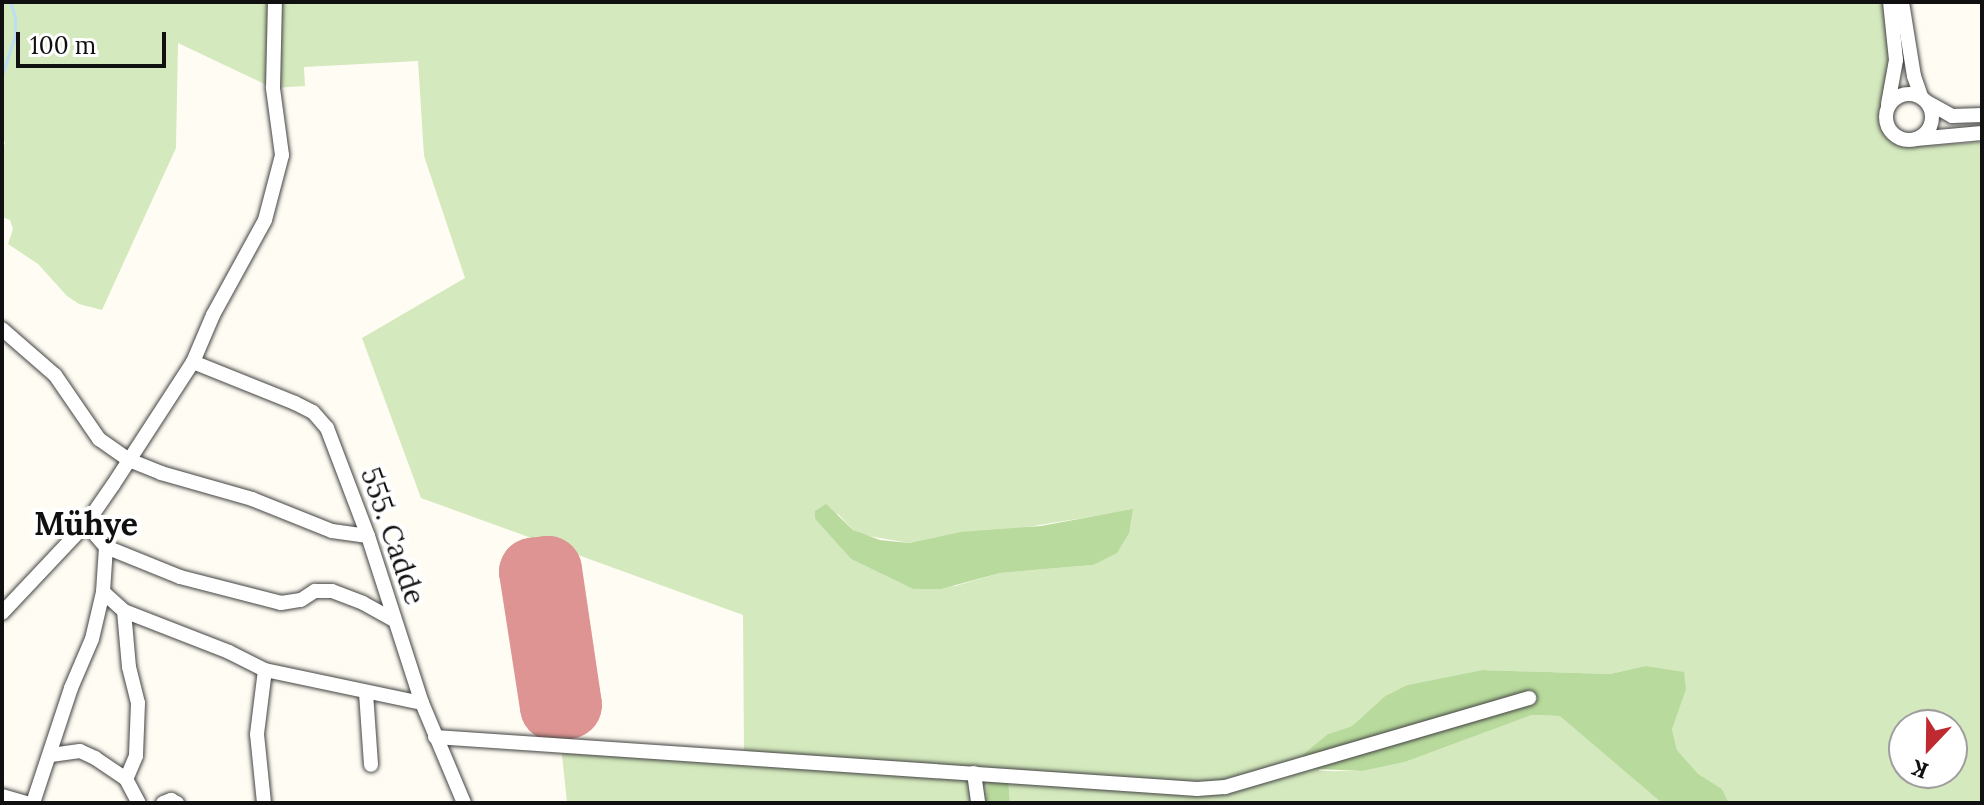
<!DOCTYPE html>
<meta charset="utf-8">
<style>
body{margin:0}
#map{position:relative;width:1984px;height:805px;overflow:hidden;background:#fffdf3;font-family:Lora,serif}
div>[style]{position:absolute}
[style*='--x']{left:calc(var(--x)*1px);top:calc(var(--y)*1px);width:calc(var(--w)*1px);rotate:calc(var(--a)*1deg)}
.green>*{inset:0;background:#d4e9bd}
.forest>*{inset:0;background:#b8da9c}
.stream>*{height:3px;margin:-1.5px;padding:0 1.5px;transform-origin:1.5px;border-radius:1.5px;background:#b9def5}
.runway>*{height:68px;margin:-34px;padding:0 34px;transform-origin:34px;border-radius:34px;background:#de9492}
.roads{filter:drop-shadow(0 0 2px #434343) drop-shadow(0 0 2px #434343)}
.minor>*{height:14px;margin:-7px;padding:0 7px;transform-origin:7px;border-radius:7px;background:#fff}
.minor>.ring{margin:-7px;padding:0;box-sizing:content-box;background:none;border:14px solid #fff;border-radius:50%}
span{translate:-50% -50%;white-space:nowrap;text-align:center;line-height:1.15;-webkit-text-stroke:8px #fff;paint-order:stroke}
.street-label{font-size:28px;color:#101010}
.quarter-label{font-size:32px;color:#101010;font-weight:700}
.frame{position:absolute;inset:0;border:4px solid #101010;pointer-events:none}
.north{position:absolute;left:1888px;top:709px;width:80px;height:80px;box-sizing:border-box;background:#fff;border:2px solid #9f9f9f;border-radius:50%;rotate:202deg;font-size:22px;font-weight:700;line-height:32px;text-align:center;color:#101010}
.north::after{content:'';display:block;margin:auto;width:28px;height:36px;background:#be2a30;clip-path:polygon(50% 0,100% 100%,50% 72%,0 100%)}
.scale{position:absolute;left:16px;top:32px;width:150px;height:36px;box-sizing:border-box;border:4px solid #101010;border-top:0;padding-left:10px;font-size:24px;line-height:28px;white-space:nowrap;color:#101010;-webkit-text-stroke:6px #fff;paint-order:stroke}
</style>
<div id="map">
<div class="green">
<i style="clip-path:polygon(evenodd,2px 2px,1890px 2px,1891px 97px,1884px 133px,1895px 143px,1907px 147px,1982px 142px,1982px 803px,1729px 803px,1722px 789px,1698px 775px,1677px 750px,1672px 729px,1677px 710px,1645px 666px,1610px 674px,1482px 670px,1407px 685px,1385px 696px,1352px 726px,1328px 734px,1319px 771px,1363px 771px,1405px 762px,1532px 715px,1561px 716px,1662px 803px,1010px 803px,1008px 776px,986px 803px,567px 803px,561px 745px,744px 757px,743px 615px,421px 498px,362px 338px,465px 278px,424px 156px,418px 61px,304px 67px,305px 86px,273px 88px,178px 43px,176px 148px,102px 310px,79px 304px,67px 296px,38px 264px,8px 244px,13px 229px,10px 220px,2px 217px,2px 154px,5px 142px,2px 137px,2px 2px,1133px 510px,1093px 565px,1000px 573px,955px 586px,913px 589px,851px 559px,815px 519px,838px 514px,853px 530px,863px 535px,909px 543px,960px 532px,995px 532px,1133px 510px,2px 2px,1904px 725px,1952px 725px,1952px 773px,1904px 773px,1904px 725px)"></i>
</div>
<div class="forest">
<i style="clip-path:polygon(826px 504px,853px 530px,880px 540px,909px 543px,960px 532px,1041px 526px,1133px 509px,1129px 533px,1117px 553px,1093px 565px,1000px 573px,941px 589px,913px 589px,851px 559px,815px 519px,815px 511px)"></i>
<i style="clip-path:polygon(1645px 666px,1684px 672px,1686px 689px,1672px 729px,1677px 750px,1698px 774px,1722px 789px,1729px 803px,1662px 803px,1560px 716px,1532px 715px,1405px 762px,1363px 771px,1293px 768px,1305px 753px,1328px 734px,1352px 726px,1385px 696px,1407px 685px,1482px 670px,1610px 674px)"></i>
<i style="clip-path:polygon(989px 774px,1008px 776px,1010px 803px,986px 803px)"></i>
</div>
<div class="stream">
<i style="--x:2;--y:75;--w:41;--a:-71.6"></i>
<i style="--x:15;--y:36;--w:19;--a:-90"></i>
<i style="--x:15;--y:17;--w:16;--a:-108"></i>
</div>
<div class="runway">
<i style="--x:548;--y:570;--w:136;--a:81.6"></i>
<i style="--x:568;--y:705;--w:14;--a:172"></i>
<i style="--x:554;--y:707;--w:137;--a:-98.8"></i>
<i style="--x:533;--y:572;--w:15;--a:-8"></i>
</div>
<div class="roads">
<div class="minor">
<i style="--x:1902;--y:2;--w:75;--a:80.8"></i>
<i style="--x:1914;--y:76;--w:21;--a:71"></i>
<i class="ring" style="left:1886px;top:94px;width:32px;height:32px"></i>
<i style="--x:1927;--y:102;--w:29;--a:29"></i>
<i style="--x:1952;--y:116;--w:30;--a:-2"></i>
<i style="--x:1888;--y:104;--w:45;--a:-79.7"></i>
<i style="--x:1896;--y:60;--w:58;--a:-95.9"></i>
<i style="--x:1916;--y:139;--w:66;--a:-5.2"></i>
<i style="--x:2;--y:329;--w:70;--a:41"></i>
<i style="--x:55;--y:375;--w:78;--a:55.5"></i>
<i style="--x:99;--y:439;--w:37;--a:35"></i>
<i style="--x:129;--y:460;--w:35;--a:22"></i>
<i style="--x:161;--y:473;--w:95;--a:15.9"></i>
<i style="--x:252;--y:499;--w:86;--a:21.8"></i>
<i style="--x:332;--y:531;--w:36;--a:8"></i>
<i style="--x:193;--y:362;--w:110;--a:21.9"></i>
<i style="--x:295;--y:403;--w:20;--a:27"></i>
<i style="--x:313;--y:412;--w:21;--a:49"></i>
<i style="--x:327;--y:428;--w:116;--a:69.2"></i>
<i style="--x:368;--y:536;--w:176;--a:72.1"></i>
<i style="--x:422;--y:703;--w:108;--a:67.2"></i>
<i style="--x:86;--y:524;--w:30;--a:49"></i>
<i style="--x:106;--y:547;--w:80;--a:22.1"></i>
<i style="--x:180;--y:577;--w:104;--a:14.4"></i>
<i style="--x:281;--y:603;--w:20;--a:-9"></i>
<i style="--x:301;--y:600;--w:17;--a:-33"></i>
<i style="--x:315;--y:591;--w:17;--a:0"></i>
<i style="--x:332;--y:591;--w:33;--a:21"></i>
<i style="--x:363;--y:603;--w:35;--a:29"></i>
<i style="--x:103;--y:592;--w:28;--a:42"></i>
<i style="--x:124;--y:611;--w:113;--a:21.3"></i>
<i style="--x:229;--y:652;--w:40;--a:26.6"></i>
<i style="--x:265;--y:670;--w:160;--a:11.9"></i>
<i style="--x:124;--y:611;--w:56;--a:84.9"></i>
<i style="--x:129;--y:667;--w:37;--a:76"></i>
<i style="--x:138;--y:703;--w:53;--a:92.2"></i>
<i style="--x:136;--y:756;--w:25;--a:113"></i>
<i style="--x:2;--y:613;--w:122;--a:-46.7"></i>
<i style="--x:86;--y:524;--w:47;--a:-55.3"></i>
<i style="--x:113;--y:485;--w:147;--a:-57"></i>
<i style="--x:193;--y:362;--w:51;--a:-66.9"></i>
<i style="--x:213;--y:315;--w:108;--a:-61.3"></i>
<i style="--x:265;--y:220;--w:67;--a:-75.3"></i>
<i style="--x:282;--y:155;--w:68;--a:-97.7"></i>
<i style="--x:273;--y:88;--w:86;--a:-88.7"></i>
<i style="--x:366;--y:693;--w:72;--a:86"></i>
<i style="--x:435;--y:737;--w:764;--a:3.9"></i>
<i style="--x:1197;--y:789;--w:28;--a:-4"></i>
<i style="--x:1225;--y:787;--w:317;--a:-16.3"></i>
<i style="--x:51;--y:755;--w:29;--a:-8"></i>
<i style="--x:80;--y:751;--w:17;--a:25"></i>
<i style="--x:95;--y:758;--w:37;--a:34"></i>
<i style="--x:126;--y:779;--w:27;--a:62"></i>
<i style="--x:974;--y:773;--w:30;--a:82"></i>
<i style="--x:2;--y:796;--w:26;--a:16"></i>
<i style="--x:33;--y:803;--w:121;--a:-71.7"></i>
<i style="--x:71;--y:688;--w:53;--a:-66.8"></i>
<i style="--x:92;--y:639;--w:48;--a:-76.8"></i>
<i style="--x:103;--y:592;--w:45;--a:-86.2"></i>
<i style="--x:163;--y:803;--w:9;--a:-21"></i>
<i style="--x:171;--y:800;--w:7;--a:27"></i>
<i style="--x:264;--y:803;--w:69;--a:-95.8"></i>
<i style="--x:257;--y:734;--w:64;--a:-82.9"></i>
</div>
</div>
<div class="street-label">
<span style="left:393px;top:536px;rotate:71deg">555. Cadde</span>
</div>
<div class="quarter-label">
<span style="left:86px;top:524px">Mühye</span>
</div>
<div class="frame"></div>
<div class="north">K</div>
<div class="scale">100 m</div>
</div>
